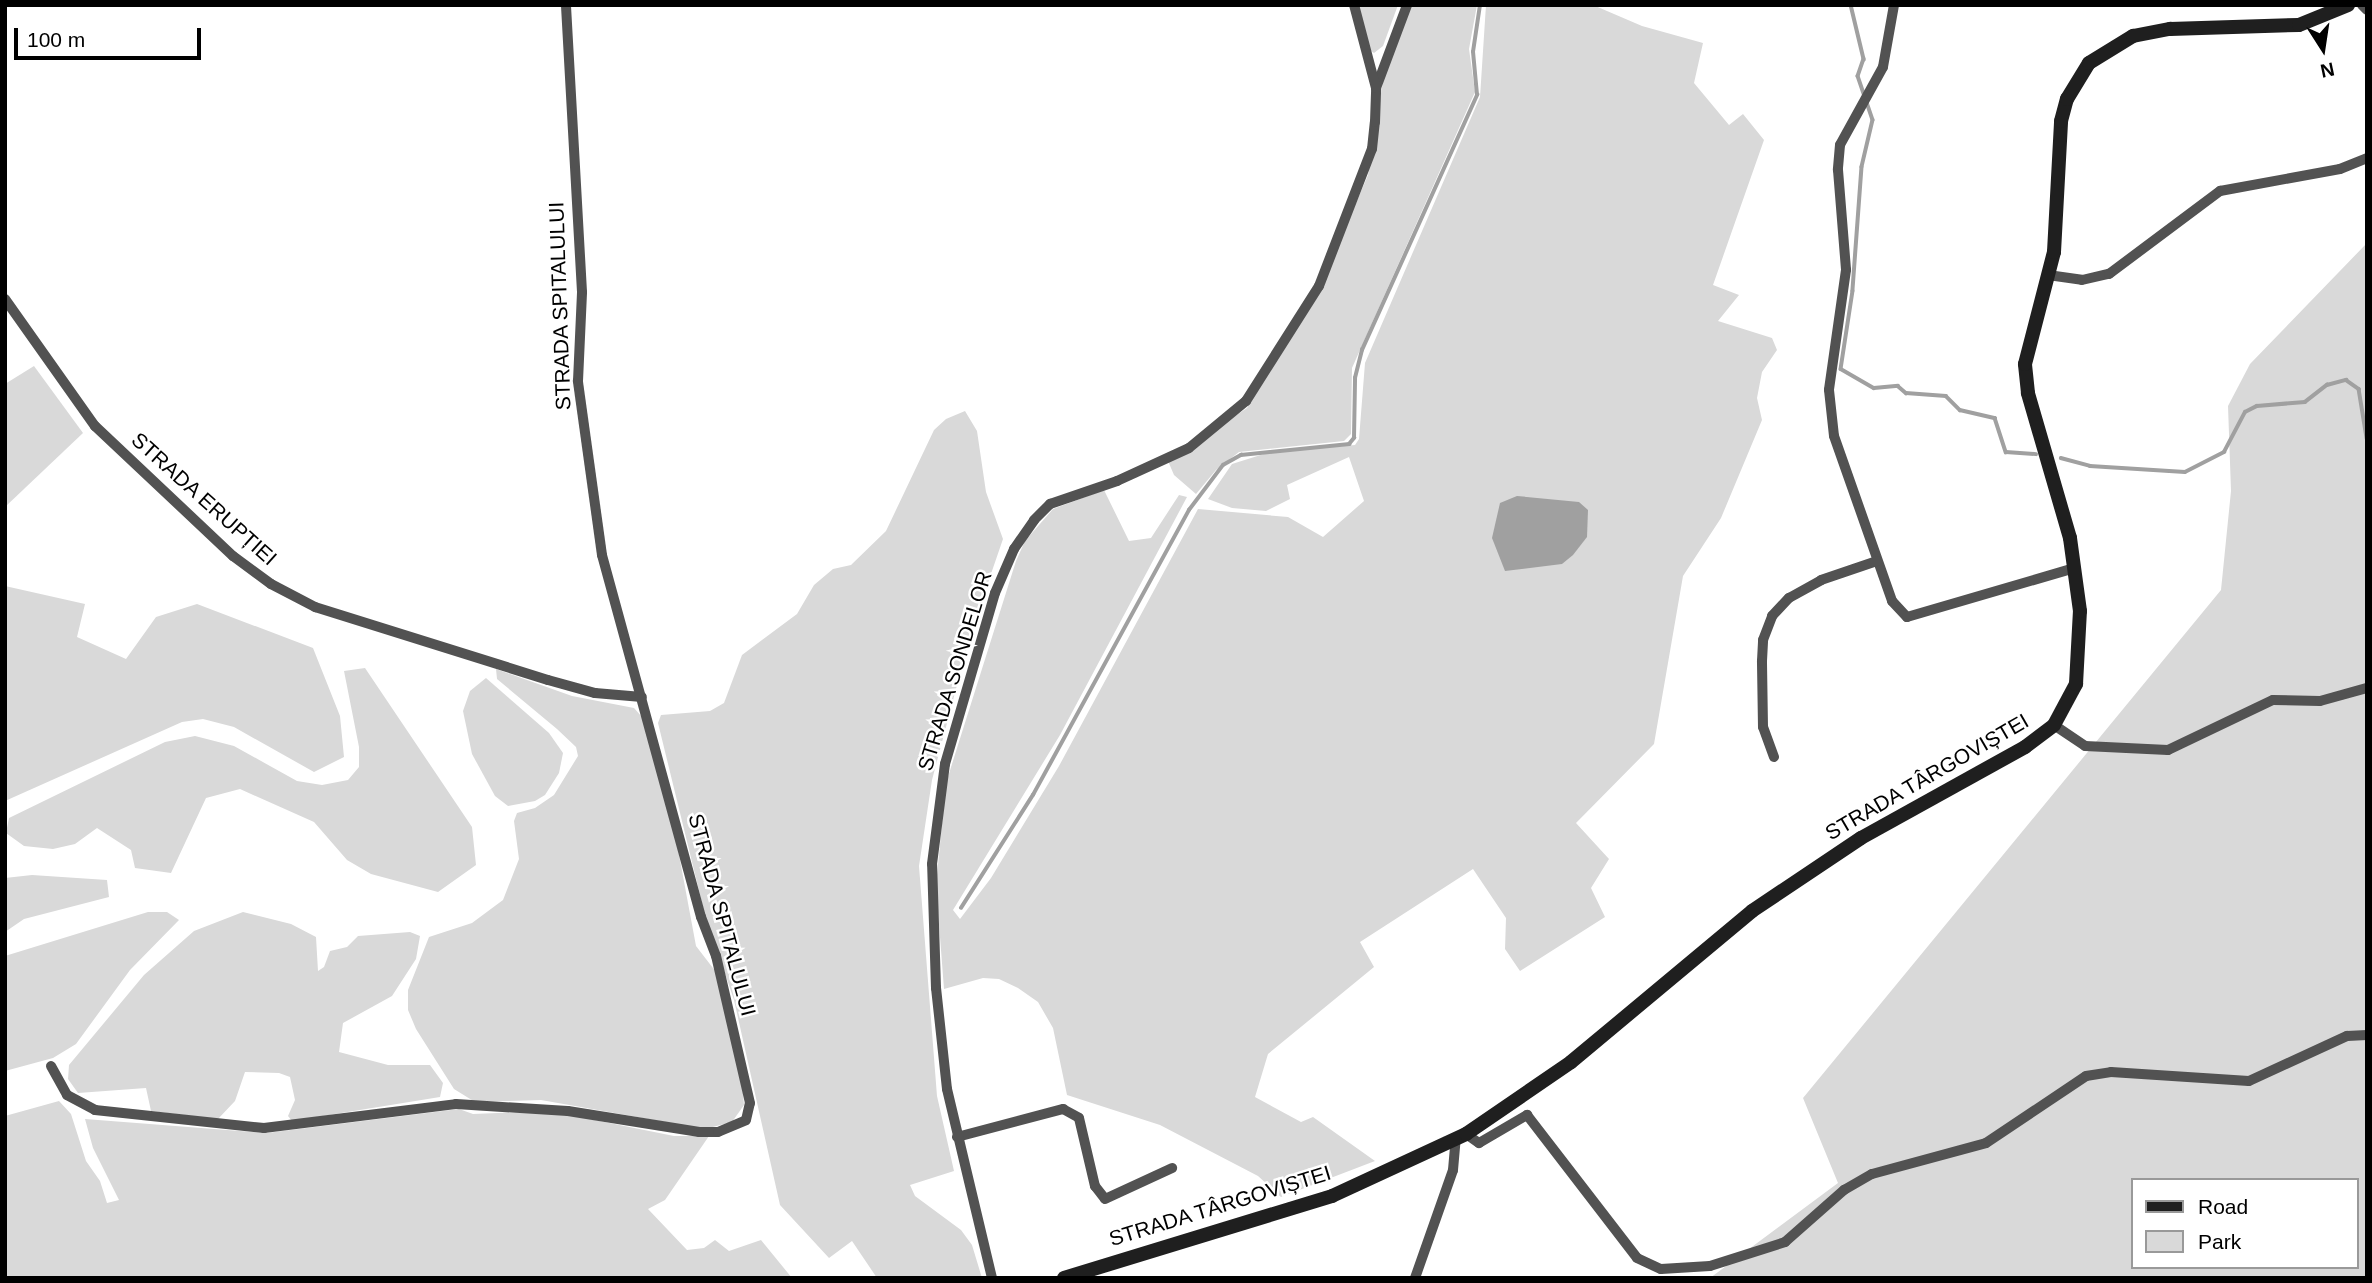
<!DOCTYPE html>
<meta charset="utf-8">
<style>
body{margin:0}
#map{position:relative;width:2372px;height:1283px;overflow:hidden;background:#fff;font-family:Arial,sans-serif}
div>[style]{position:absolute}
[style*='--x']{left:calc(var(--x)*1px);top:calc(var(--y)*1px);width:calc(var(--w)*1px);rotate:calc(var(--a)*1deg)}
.green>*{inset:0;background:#d9d9d9}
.water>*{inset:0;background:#a0a0a0}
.stream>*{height:3.5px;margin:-1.75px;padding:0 1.75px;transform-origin:1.75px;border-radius:1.75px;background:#a0a0a0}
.minor>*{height:10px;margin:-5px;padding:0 5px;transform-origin:5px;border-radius:5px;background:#525252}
.secondary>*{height:14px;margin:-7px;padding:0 7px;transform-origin:7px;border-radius:7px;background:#1f1f1f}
span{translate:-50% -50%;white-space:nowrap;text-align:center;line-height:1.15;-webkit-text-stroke:5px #fff;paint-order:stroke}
.street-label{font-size:21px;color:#000}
.frame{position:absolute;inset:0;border:7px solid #000;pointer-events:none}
.legend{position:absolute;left:2131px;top:1178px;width:228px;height:91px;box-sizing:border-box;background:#fff;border:2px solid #999;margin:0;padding:9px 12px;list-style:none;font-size:21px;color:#000}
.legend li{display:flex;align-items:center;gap:14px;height:35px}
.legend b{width:35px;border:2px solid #999}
.north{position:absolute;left:2288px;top:14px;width:70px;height:70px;-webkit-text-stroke:5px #fff;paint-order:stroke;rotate:168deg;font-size:19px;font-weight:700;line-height:28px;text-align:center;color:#000}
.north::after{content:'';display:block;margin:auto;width:24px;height:32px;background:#000;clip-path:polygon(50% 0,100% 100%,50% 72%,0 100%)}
.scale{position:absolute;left:14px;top:28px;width:187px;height:32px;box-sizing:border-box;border:4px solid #000;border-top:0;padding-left:9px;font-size:21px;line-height:24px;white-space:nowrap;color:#000;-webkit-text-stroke:5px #fff;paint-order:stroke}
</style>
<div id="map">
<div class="green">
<i style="clip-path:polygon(1357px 5px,1398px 5px,1383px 46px,1374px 53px,1368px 49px)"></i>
<i style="clip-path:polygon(1411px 5px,1477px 5px,1469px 49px,1475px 92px,1352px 368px,1351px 434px,1344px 441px,1239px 452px,1216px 470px,1196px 494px,1174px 475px,1168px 461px,1247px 408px,1318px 292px,1368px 175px,1384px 75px)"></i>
<i style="clip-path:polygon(1486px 5px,1593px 5px,1642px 26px,1703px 43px,1694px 83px,1729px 125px,1743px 114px,1764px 140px,1713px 285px,1739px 295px,1718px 321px,1772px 338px,1777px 350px,1762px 372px,1757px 398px,1762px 420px,1721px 518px,1683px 576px,1654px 744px,1576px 823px,1609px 859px,1591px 888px,1605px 917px,1520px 971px,1505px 949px,1506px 918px,1473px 869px,1360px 942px,1374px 967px,1268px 1054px,1255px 1097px,1301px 1122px,1313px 1117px,1375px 1161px,1281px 1197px,1258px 1176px,1160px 1125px,1067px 1095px,1053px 1028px,1038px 1002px,1018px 988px,999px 979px,983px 978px,944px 989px,936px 885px,946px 783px,1016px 561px,1025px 541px,1053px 509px,1104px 490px,1129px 541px,1151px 538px,1179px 495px,1187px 497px,1060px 735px,953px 910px,960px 919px,991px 878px,1059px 766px,1198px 509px,1288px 517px,1323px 537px,1364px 501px,1349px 457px,1287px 485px,1290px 499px,1266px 511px,1232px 508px,1208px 499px,1232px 464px,1267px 453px,1355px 445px,1359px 439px,1365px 363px,1480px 97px)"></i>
<i style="clip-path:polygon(evenodd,2367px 243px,2367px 1278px,1710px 1278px,1838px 1183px,1803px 1098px,2221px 590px,2231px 491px,2228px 406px,2250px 364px,2367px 243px,2132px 1180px,2356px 1180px,2356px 1267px,2132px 1267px,2132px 1180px)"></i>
<i style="clip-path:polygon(34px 366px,83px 433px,5px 507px,5px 384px)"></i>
<i style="clip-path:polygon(965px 411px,977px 431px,986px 492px,1003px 539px,971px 632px,932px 780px,919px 866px,937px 1096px,954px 1171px,910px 1185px,915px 1196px,961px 1230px,972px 1245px,982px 1278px,877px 1278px,852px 1241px,829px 1258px,780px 1205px,734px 1000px,705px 915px,658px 723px,661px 715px,710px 711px,724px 703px,742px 655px,797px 614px,814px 585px,833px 569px,851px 565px,886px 531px,934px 430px,946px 419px)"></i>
<i style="clip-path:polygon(5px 586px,85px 604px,77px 637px,126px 659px,156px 617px,197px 604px,313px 648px,340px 716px,344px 757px,314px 772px,234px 727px,203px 719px,182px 722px,5px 801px)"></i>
<i style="clip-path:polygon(365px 668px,472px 827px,476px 865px,438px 892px,371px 874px,347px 860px,314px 822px,240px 789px,206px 798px,171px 873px,135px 868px,131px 850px,97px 828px,75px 844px,53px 849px,24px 846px,6px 833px,9px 818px,165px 742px,195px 736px,234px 746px,297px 781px,322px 785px,348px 780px,359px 767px,359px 747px,344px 671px)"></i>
<i style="clip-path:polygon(496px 669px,572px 696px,634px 708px,642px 717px,677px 844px,696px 946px,716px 972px,742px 1082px,744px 1105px,732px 1122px,705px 1129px,541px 1100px,475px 1102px,454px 1089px,416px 1029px,408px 1010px,408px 990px,429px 937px,472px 923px,503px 900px,519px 859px,514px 821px,517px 813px,535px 808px,554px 795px,578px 756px,576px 747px,557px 729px,497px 679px)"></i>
<i style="clip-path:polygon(486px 678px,549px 733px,563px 753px,559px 773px,545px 795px,535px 801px,508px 806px,495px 796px,472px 754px,463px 711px,470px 691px)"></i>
<i style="clip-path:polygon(32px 875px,107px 880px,109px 897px,24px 919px,5px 932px,5px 878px)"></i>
<i style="clip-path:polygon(148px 912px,167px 912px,179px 920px,130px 970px,76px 1044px,53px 1058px,5px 1071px,5px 956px)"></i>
<i style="clip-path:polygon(243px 912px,291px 924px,316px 937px,318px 971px,324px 967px,330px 951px,347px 947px,358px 936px,410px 932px,420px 936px,416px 959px,392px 996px,343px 1023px,339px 1052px,388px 1065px,430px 1065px,443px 1083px,440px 1097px,292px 1121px,288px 1116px,295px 1100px,290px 1077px,279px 1073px,245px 1072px,235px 1101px,218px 1119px,151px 1111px,146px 1088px,78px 1093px,68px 1079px,69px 1065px,144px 975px,194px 931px)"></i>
<i style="clip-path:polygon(59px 1101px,71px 1114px,86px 1161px,100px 1181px,107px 1203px,119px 1200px,93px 1148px,85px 1119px,267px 1133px,459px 1109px,473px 1114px,550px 1111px,674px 1136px,709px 1136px,665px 1200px,648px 1209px,687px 1250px,704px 1248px,715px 1240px,729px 1251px,761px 1240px,792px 1278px,5px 1278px,5px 1116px)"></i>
</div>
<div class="water">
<i style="clip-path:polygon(1517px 496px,1579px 502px,1588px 510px,1587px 537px,1573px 555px,1562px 564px,1505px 571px,1492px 538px,1500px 503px)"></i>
</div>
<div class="stream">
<i style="--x:1851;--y:5;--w:56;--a:76.5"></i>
<i style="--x:1864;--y:59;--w:18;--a:109"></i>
<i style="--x:1858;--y:76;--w:46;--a:71.2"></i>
<i style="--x:1873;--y:120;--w:48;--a:103.2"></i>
<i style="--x:1862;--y:167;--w:124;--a:94.2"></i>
<i style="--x:1853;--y:291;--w:79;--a:98.7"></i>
<i style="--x:1841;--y:369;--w:38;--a:30"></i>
<i style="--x:1874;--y:388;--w:24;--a:-5"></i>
<i style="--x:1898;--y:386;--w:11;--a:41"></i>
<i style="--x:1906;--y:393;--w:40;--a:4.3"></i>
<i style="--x:1946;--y:396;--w:20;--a:45"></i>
<i style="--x:1960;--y:410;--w:36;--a:13"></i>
<i style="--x:1995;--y:418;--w:36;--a:72"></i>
<i style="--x:2006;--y:452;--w:30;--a:4"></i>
<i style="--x:2061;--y:458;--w:30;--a:15"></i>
<i style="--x:2090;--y:466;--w:95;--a:3.6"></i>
<i style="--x:2185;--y:472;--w:44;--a:-27.1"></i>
<i style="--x:2224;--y:452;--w:45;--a:-62.3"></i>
<i style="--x:2245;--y:412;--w:13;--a:-27"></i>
<i style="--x:2257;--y:406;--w:48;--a:-4.8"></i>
<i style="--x:2305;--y:402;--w:28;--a:-38"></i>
<i style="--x:2327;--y:385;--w:20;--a:-15"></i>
<i style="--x:2346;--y:380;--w:16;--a:35"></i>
<i style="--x:2359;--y:389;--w:50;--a:80.7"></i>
<i style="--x:961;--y:908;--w:134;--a:-57.5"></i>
<i style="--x:1033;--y:795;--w:325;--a:-61.3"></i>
<i style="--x:1189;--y:510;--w:56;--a:-52.9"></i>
<i style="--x:1223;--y:465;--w:21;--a:-29"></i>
<i style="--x:1241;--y:455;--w:109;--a:-5.8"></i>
<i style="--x:1349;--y:444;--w:8;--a:-50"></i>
<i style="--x:1354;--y:438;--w:60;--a:-89"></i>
<i style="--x:1355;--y:378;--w:29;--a:-76"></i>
<i style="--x:1362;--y:350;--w:280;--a:-65.7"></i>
<i style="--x:1477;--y:95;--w:43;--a:-95.3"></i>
<i style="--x:1473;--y:52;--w:48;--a:-81.5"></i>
</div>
<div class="minor">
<i style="--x:1894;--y:5;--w:63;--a:100.1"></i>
<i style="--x:1883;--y:67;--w:89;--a:118.9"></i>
<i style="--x:1840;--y:145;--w:25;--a:95"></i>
<i style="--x:1838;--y:170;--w:100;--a:85.4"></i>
<i style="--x:1846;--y:270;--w:121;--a:98.1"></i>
<i style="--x:1829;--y:390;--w:46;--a:83.8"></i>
<i style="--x:1834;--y:436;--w:175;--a:70.6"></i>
<i style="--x:1892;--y:601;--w:22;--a:47"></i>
<i style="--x:1907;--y:617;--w:175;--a:-16.3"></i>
<i style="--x:2362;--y:5;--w:7;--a:45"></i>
<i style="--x:1376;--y:88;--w:89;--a:-69.5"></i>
<i style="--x:2048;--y:275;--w:34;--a:8"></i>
<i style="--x:2082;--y:280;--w:28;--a:-13"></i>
<i style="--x:2109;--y:274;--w:139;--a:-36.8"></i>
<i style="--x:2220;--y:191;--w:122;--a:-10.4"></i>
<i style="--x:2340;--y:169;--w:29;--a:-22"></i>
<i style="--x:5;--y:299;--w:156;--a:54.7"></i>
<i style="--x:95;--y:426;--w:190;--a:43.3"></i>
<i style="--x:233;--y:556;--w:47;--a:36.4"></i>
<i style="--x:271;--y:584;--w:50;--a:27.6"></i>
<i style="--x:315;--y:607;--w:244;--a:17.4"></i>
<i style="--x:548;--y:680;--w:49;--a:15.5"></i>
<i style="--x:595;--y:693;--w:47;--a:4.9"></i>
<i style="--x:2054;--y:725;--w:37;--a:34"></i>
<i style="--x:2085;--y:746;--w:83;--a:2.8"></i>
<i style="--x:2168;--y:750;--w:116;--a:-25.5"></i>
<i style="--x:2273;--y:700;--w:47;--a:1.2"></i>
<i style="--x:2320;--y:701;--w:49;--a:-15.5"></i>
<i style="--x:1774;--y:757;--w:32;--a:-110"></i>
<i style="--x:1763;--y:727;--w:66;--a:-90.9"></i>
<i style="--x:1762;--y:661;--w:21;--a:-87"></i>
<i style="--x:1763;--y:640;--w:26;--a:-69"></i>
<i style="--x:1772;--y:616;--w:25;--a:-47"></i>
<i style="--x:1789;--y:598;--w:37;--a:-29"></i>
<i style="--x:1821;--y:580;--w:59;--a:-18.7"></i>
<i style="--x:51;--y:1066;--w:33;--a:61"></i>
<i style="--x:67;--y:1095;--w:32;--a:28"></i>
<i style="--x:95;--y:1110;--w:170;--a:6.1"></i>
<i style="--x:264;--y:1128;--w:193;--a:-7.1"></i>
<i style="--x:456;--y:1104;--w:112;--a:3.6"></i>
<i style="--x:568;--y:1111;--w:133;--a:9.1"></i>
<i style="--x:699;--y:1132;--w:19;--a:0"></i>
<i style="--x:718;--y:1132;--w:30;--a:-23"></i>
<i style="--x:746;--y:1120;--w:17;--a:-77"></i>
<i style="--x:750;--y:1103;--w:151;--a:-103"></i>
<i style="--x:716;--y:956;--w:42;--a:-111"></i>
<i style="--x:701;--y:917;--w:375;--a:-105.3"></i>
<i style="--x:602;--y:555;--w:176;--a:-97.9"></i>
<i style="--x:578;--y:381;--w:89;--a:-87.4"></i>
<i style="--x:582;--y:292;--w:287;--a:-93.2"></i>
<i style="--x:1466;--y:1134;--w:16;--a:35"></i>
<i style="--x:1479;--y:1143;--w:56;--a:-30.3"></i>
<i style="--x:1527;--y:1115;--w:180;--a:52.4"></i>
<i style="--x:1637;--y:1258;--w:26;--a:25"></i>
<i style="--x:1661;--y:1269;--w:49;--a:-3.5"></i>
<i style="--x:1710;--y:1266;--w:79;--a:-17.7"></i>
<i style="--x:1785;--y:1242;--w:79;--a:-41.4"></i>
<i style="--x:1844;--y:1190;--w:32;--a:-30"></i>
<i style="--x:1872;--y:1174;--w:118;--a:-15.2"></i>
<i style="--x:1986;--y:1143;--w:120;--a:-33.8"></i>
<i style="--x:2086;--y:1076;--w:25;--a:-9"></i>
<i style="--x:2111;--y:1072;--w:138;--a:3.7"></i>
<i style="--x:2249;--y:1081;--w:108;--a:-24.7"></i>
<i style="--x:2347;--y:1036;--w:20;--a:-3"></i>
<i style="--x:957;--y:1137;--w:110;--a:-14.8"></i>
<i style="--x:1063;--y:1109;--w:18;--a:29"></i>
<i style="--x:1079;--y:1118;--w:70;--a:76.8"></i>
<i style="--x:1095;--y:1186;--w:16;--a:52"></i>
<i style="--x:1105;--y:1199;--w:74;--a:-24.8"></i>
<i style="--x:992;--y:1278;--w:194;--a:-103.4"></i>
<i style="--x:947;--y:1089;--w:102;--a:-96.2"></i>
<i style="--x:936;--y:988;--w:124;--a:-91.8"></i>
<i style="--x:932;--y:864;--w:101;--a:-82.6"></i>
<i style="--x:945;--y:764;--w:178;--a:-73.7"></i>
<i style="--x:995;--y:593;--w:48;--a:-66.6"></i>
<i style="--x:1014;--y:549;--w:35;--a:-55"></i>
<i style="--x:1034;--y:520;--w:23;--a:-45"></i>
<i style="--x:1050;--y:504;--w:71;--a:-18.9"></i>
<i style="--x:1117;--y:481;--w:79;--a:-24.6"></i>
<i style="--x:1189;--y:448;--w:74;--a:-39.5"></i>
<i style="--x:1246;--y:401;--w:136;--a:-57.6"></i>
<i style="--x:1319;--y:286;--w:147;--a:-68.9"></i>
<i style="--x:1372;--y:149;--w:27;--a:-84"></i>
<i style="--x:1375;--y:122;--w:34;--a:-88"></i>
<i style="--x:1376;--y:88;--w:86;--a:-104.8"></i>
<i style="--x:1415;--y:1278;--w:114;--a:-70.6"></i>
<i style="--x:1453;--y:1170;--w:32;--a:-85"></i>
</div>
<div class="secondary">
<i style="--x:1064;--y:1278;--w:280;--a:-17"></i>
<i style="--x:1332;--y:1196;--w:148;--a:-24.8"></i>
<i style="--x:1466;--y:1134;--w:127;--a:-34.4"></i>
<i style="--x:1571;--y:1062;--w:236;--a:-39.8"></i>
<i style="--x:1752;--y:911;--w:131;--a:-33.8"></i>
<i style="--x:1861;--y:838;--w:188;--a:-29"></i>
<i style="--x:2025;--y:747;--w:36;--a:-37"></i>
<i style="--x:2054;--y:725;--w:47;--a:-61.8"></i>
<i style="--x:2076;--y:684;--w:73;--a:-86.9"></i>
<i style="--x:2080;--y:611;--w:74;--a:-97.8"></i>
<i style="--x:2070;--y:538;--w:151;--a:-106.2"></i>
<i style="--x:2028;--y:393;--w:29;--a:-96"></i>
<i style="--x:2025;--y:364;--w:116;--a:-75.5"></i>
<i style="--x:2054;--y:252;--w:131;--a:-86.9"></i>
<i style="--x:2061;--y:121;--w:23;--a:-75"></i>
<i style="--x:2067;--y:99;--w:42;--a:-58.6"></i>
<i style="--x:2089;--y:63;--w:52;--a:-31.5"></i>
<i style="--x:2133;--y:36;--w:38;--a:-11"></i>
<i style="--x:2170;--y:29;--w:129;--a:-1.8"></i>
<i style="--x:2299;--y:25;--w:53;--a:-22.2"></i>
</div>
<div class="street-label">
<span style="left:560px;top:306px;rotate:-92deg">STRADA SPITALULUI</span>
<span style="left:204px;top:499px;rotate:42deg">STRADA ERUPȚIEI</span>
<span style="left:955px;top:671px;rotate:-73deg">STRADA SONDELOR</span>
<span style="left:1927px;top:777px;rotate:-30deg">STRADA TÂRGOVIȘTEI</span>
<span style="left:722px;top:915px;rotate:75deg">STRADA SPITALULUI</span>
<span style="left:1220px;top:1206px;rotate:-17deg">STRADA TÂRGOVIȘTEI</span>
</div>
<div class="frame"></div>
<ul class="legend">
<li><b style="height:9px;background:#1f1f1f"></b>Road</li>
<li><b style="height:19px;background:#d9d9d9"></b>Park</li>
</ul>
<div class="north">N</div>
<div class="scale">100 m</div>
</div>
